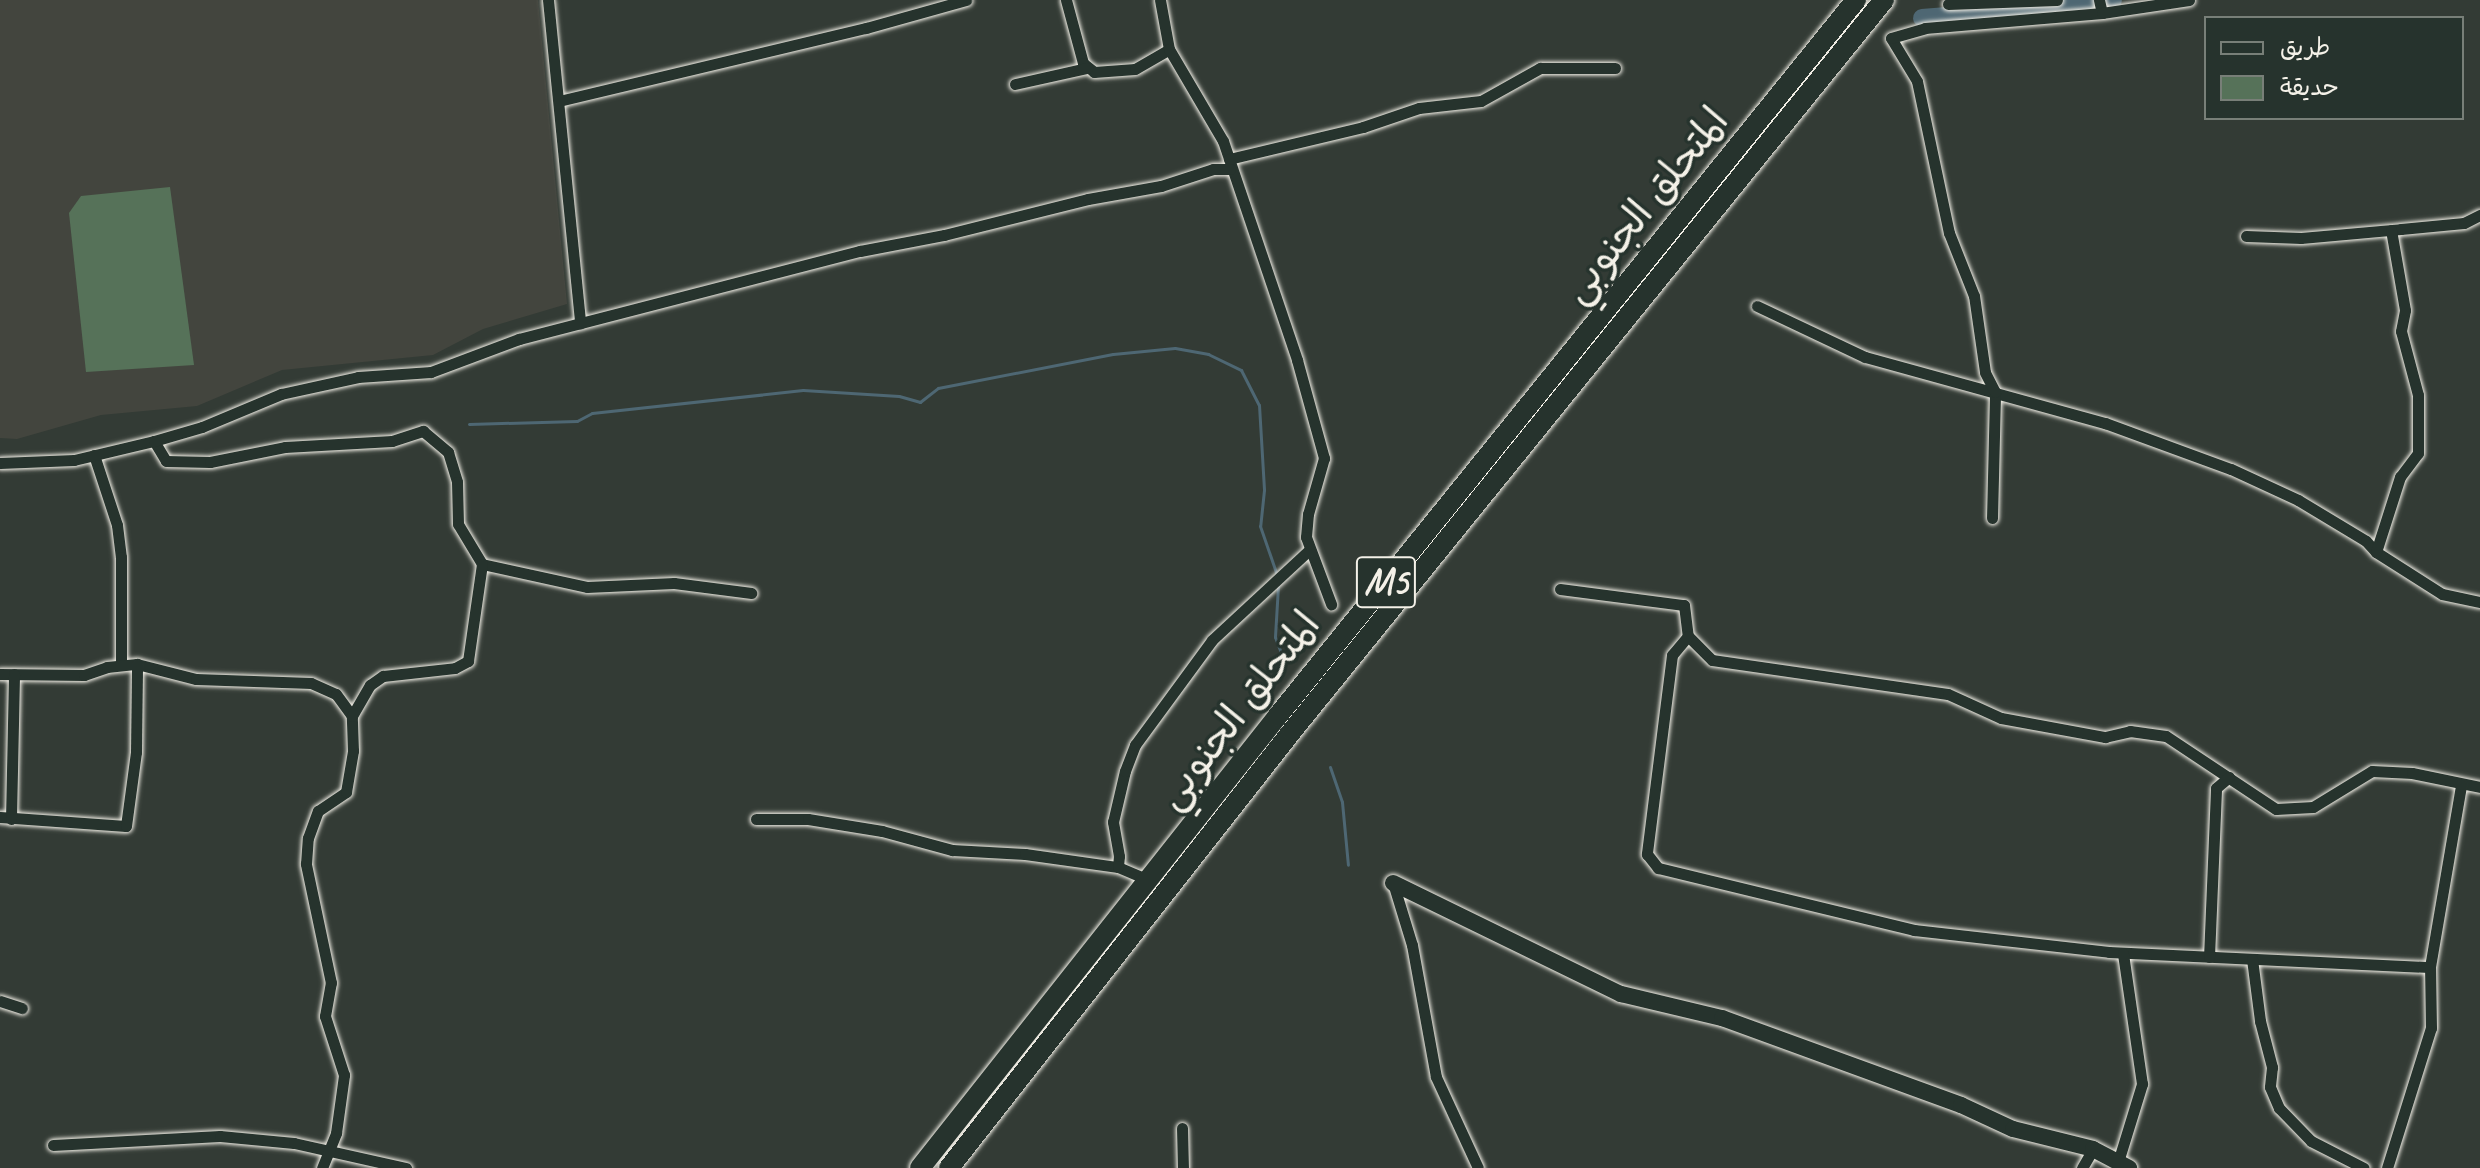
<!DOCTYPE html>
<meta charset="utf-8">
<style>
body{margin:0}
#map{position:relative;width:2480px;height:1168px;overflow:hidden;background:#333b35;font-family:Caveat,"Playpen Sans Arabic",sans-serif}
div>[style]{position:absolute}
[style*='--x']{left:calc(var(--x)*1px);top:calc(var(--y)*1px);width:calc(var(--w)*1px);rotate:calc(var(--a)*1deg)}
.built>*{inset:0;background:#43453e}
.green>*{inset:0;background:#567259}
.stream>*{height:3px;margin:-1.5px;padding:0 1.5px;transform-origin:1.5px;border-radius:1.5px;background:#4e6773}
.river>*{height:18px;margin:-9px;padding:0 9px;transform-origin:9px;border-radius:9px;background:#4e6773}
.roads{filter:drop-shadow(0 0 2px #f4f1e8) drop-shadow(0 0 2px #f4f1e8)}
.street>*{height:11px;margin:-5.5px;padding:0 5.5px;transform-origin:5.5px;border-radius:5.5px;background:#26332d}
.secondary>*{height:16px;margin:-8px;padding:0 8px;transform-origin:8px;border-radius:8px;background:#26332d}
.highway>*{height:20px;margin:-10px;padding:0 10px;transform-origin:10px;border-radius:10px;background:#26332d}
span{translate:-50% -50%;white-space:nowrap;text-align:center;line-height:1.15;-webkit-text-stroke:7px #26332d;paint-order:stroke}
.shield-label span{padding:2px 6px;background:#26332d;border:2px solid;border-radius:6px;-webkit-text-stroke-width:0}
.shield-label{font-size:38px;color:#f4f1e8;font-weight:700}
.street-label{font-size:40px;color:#f4f1e8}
.legend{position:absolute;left:2204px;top:16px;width:260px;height:104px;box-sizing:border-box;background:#26332d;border:2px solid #787f78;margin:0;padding:10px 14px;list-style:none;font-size:24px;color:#f4f1e8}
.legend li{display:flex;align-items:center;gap:16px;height:40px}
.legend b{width:40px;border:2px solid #787f78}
</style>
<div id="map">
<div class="built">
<i style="clip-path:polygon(0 0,538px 0,567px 304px,483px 329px,433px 355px,282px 370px,197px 406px,101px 415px,17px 439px,0 438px)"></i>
</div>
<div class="green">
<i style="clip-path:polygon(170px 187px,194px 365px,86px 372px,69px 213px,81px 196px)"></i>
</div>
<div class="stream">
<i style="--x:469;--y:424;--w:108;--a:-1.6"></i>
<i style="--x:577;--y:421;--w:17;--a:-28"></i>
<i style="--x:592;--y:413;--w:212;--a:-6.2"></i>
<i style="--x:803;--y:390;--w:96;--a:3.6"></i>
<i style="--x:899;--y:396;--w:22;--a:16"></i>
<i style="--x:920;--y:402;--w:23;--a:-38"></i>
<i style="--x:938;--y:388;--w:178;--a:-11"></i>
<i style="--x:1113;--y:354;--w:62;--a:-5.5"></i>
<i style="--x:1175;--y:348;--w:34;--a:10"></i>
<i style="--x:1208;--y:354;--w:37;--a:26"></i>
<i style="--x:1241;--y:370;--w:39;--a:63"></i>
<i style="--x:1259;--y:405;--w:85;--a:86.6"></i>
<i style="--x:1264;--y:490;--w:36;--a:96"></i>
<i style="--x:1260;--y:526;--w:52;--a:70.9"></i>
<i style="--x:1278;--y:586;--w:51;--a:93.4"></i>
<i style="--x:1275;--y:637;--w:17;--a:69"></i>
<i style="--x:1330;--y:767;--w:37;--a:71"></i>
<i style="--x:1342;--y:802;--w:63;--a:84.6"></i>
</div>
<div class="river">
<i style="--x:1922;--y:18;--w:88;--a:-4.5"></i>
<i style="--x:2010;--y:11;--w:30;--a:4"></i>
<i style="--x:2040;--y:13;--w:74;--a:-10.1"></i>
</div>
<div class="roads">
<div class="street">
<i style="--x:548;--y:0;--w:325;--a:84.3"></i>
<i style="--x:1066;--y:0;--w:65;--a:74.9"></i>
<i style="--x:1083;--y:63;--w:14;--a:39"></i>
<i style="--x:1094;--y:72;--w:41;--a:-4.2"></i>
<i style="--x:1135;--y:69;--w:39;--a:-30"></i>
<i style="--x:1160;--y:0;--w:50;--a:79.6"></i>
<i style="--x:1169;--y:49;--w:107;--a:59.6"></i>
<i style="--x:1223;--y:141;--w:231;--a:71.3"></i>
<i style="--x:1297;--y:360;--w:102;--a:74.6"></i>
<i style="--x:1324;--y:458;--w:58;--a:105.9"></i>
<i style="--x:1308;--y:514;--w:23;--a:95"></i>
<i style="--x:1306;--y:537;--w:72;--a:69.5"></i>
<i style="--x:2099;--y:0;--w:13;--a:77"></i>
<i style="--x:1948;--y:4;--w:109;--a:-2.1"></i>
<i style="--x:1015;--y:84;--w:74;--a:-12.5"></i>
<i style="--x:559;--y:101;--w:316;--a:-13.4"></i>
<i style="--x:866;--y:28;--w:104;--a:-15.6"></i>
<i style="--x:1229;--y:159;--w:138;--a:-13.4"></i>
<i style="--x:1363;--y:127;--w:59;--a:-18.7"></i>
<i style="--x:1419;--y:108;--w:62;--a:-6.4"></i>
<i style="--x:1481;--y:101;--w:68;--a:-29.2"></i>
<i style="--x:1540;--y:68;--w:75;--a:0"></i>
<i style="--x:2246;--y:236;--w:55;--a:2.1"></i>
<i style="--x:2301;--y:238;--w:100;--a:-5.1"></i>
<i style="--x:2401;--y:229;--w:63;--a:-5.4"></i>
<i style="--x:2464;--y:223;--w:18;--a:-27"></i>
<i style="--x:1757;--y:306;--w:119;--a:25.3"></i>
<i style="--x:1865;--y:357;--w:249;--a:15.4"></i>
<i style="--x:2105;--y:423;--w:134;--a:20.1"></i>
<i style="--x:2231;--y:469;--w:74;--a:24.8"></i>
<i style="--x:2298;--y:500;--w:79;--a:31.1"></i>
<i style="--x:2366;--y:541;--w:15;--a:48"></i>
<i style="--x:2376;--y:552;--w:78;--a:32.5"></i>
<i style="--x:2442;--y:594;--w:39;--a:12"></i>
<i style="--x:154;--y:441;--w:23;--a:59"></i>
<i style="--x:166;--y:461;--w:44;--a:1.3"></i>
<i style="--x:210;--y:462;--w:76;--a:-11.3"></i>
<i style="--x:285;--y:447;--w:107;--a:-3.2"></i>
<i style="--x:392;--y:441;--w:33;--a:-18"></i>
<i style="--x:423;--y:431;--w:33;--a:40"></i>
<i style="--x:448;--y:452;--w:31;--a:73"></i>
<i style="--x:457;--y:482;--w:42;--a:88.6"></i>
<i style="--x:458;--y:524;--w:47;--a:59"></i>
<i style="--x:482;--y:564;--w:107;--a:12.4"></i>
<i style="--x:587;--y:587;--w:87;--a:-2.6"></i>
<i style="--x:674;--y:583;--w:78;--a:7.4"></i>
<i style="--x:94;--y:455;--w:74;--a:71.8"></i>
<i style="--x:117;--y:525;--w:32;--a:83"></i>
<i style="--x:121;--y:557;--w:107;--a:90"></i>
<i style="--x:0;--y:463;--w:74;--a:-2.3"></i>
<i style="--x:74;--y:460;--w:82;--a:-13.4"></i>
<i style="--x:154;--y:441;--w:50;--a:-16.3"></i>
<i style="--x:202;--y:427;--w:86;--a:-22.7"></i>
<i style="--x:281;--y:394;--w:79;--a:-12.4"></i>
<i style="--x:358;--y:377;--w:73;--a:-3.9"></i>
<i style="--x:431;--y:372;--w:94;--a:-20.6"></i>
<i style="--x:519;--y:339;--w:352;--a:-14.5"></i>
<i style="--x:860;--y:251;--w:86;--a:-10.8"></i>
<i style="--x:944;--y:235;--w:148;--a:-14"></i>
<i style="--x:1088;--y:199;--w:74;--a:-10.1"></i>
<i style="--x:1161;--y:186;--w:55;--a:-18.1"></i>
<i style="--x:1213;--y:169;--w:17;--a:0"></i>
<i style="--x:1992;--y:518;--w:126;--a:-88.6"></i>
<i style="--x:1995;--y:392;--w:22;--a:-117"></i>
<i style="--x:1985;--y:372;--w:77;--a:-98.2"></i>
<i style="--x:1974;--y:296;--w:68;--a:-111.6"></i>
<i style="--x:1949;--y:233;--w:155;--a:-101.9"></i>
<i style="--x:1917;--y:81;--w:50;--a:-121.2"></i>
<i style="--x:1891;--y:38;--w:35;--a:-16"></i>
<i style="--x:1925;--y:28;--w:178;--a:-4.8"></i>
<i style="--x:2102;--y:13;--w:88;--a:-8.5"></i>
<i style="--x:2376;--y:552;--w:79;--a:-72.3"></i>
<i style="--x:2400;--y:477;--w:30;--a:-53"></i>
<i style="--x:2418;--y:453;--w:58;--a:-90"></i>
<i style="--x:2418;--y:395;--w:66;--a:-104.9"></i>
<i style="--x:2401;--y:331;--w:21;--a:-79"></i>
<i style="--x:2405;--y:310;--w:81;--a:-99.9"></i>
<i style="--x:1560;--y:589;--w:125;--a:7.4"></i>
<i style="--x:1684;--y:605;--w:31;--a:83"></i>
<i style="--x:1688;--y:636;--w:34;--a:45"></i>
<i style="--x:1712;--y:660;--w:238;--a:8.2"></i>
<i style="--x:1948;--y:694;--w:58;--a:24.4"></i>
<i style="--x:2001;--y:718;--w:106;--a:10.4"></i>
<i style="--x:2105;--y:737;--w:26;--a:-13"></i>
<i style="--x:2130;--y:731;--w:36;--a:8"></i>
<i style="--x:2166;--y:736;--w:132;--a:33.6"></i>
<i style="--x:2276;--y:809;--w:37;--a:-3"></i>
<i style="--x:2313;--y:807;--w:69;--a:-31.4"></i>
<i style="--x:2372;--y:771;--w:40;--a:2.9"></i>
<i style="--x:2412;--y:773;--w:69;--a:11.6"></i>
<i style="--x:1688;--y:636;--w:25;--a:130"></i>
<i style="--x:1672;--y:655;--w:201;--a:97.2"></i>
<i style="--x:1647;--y:854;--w:18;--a:52"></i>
<i style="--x:1658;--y:868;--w:263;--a:13.6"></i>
<i style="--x:1914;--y:930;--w:196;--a:6.4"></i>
<i style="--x:2109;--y:952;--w:321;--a:2.7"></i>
<i style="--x:0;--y:674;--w:84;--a:0.7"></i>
<i style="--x:84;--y:675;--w:24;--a:-19"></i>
<i style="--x:107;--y:667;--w:30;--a:-6"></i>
<i style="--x:137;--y:664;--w:61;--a:14.3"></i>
<i style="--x:196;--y:679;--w:115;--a:2"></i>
<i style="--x:311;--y:683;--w:27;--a:24"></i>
<i style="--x:336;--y:694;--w:27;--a:54"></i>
<i style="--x:0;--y:817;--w:126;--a:4.1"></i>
<i style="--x:126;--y:826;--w:75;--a:-82.3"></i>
<i style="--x:136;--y:752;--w:88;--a:-89.3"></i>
<i style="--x:11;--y:819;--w:145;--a:-88.8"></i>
<i style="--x:756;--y:819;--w:52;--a:0"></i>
<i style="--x:808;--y:819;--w:75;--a:9.2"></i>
<i style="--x:882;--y:831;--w:73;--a:15.2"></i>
<i style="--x:952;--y:850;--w:73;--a:3.1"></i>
<i style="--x:1025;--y:854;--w:94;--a:8"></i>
<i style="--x:1118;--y:867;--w:34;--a:23"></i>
<i style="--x:1118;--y:867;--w:11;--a:-85"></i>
<i style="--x:1119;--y:856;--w:35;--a:-100"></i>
<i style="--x:1113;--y:822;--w:52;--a:-76.8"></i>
<i style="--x:1125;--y:771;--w:28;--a:-69"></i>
<i style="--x:1135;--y:745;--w:130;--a:-53.7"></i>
<i style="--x:1212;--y:640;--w:131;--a:-42.8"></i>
<i style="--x:1393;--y:883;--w:65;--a:73"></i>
<i style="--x:1412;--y:945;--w:134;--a:79.7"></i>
<i style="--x:1436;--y:1077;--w:100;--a:65.2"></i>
<i style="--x:2209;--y:957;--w:169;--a:-87.6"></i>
<i style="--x:2216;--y:788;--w:17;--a:-40"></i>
<i style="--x:2252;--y:959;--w:63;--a:82.6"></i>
<i style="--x:2260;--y:1021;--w:48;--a:75.4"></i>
<i style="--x:2272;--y:1067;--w:20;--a:96"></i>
<i style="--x:2270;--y:1087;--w:23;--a:67"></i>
<i style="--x:2279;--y:1108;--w:46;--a:45.9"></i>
<i style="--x:2311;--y:1141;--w:59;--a:27"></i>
<i style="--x:0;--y:1001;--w:23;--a:18"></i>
<i style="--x:1182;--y:1128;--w:40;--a:88.6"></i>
<i style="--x:53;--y:1145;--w:167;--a:-3.1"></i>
<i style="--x:220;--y:1136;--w:74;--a:5.4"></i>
<i style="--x:294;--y:1143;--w:115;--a:12.6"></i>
<i style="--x:2118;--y:1162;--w:82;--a:-72.9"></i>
<i style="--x:2142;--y:1084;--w:132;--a:-98.3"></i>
<i style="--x:322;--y:1168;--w:38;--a:-68"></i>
<i style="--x:336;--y:1133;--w:59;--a:-82.1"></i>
<i style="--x:344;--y:1075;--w:62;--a:-107.9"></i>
<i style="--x:325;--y:1016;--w:34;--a:-80"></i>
<i style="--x:331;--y:983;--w:122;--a:-101.9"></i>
<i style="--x:306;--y:864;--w:26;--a:-86"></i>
<i style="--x:308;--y:838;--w:29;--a:-70"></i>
<i style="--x:318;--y:811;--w:34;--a:-34"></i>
<i style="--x:346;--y:792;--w:42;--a:-80.3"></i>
<i style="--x:353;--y:751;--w:35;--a:-92"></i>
<i style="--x:352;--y:716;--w:36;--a:-60"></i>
<i style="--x:370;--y:685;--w:16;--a:-35"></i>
<i style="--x:383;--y:676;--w:72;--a:-6.3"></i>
<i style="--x:455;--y:668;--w:15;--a:-28"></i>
<i style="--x:468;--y:661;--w:98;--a:-81.8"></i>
<i style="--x:2082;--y:1168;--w:22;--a:-60"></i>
<i style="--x:2387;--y:1168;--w:147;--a:-72.6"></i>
<i style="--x:2431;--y:1028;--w:61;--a:-90.9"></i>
<i style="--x:2430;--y:967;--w:185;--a:-80.3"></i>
</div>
<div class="secondary">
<i style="--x:1393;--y:883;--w:254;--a:26"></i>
<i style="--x:1621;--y:994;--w:104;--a:13.4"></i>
<i style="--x:1722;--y:1018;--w:254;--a:20"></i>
<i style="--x:1961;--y:1105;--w:57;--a:24.8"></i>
<i style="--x:2013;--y:1129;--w:82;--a:14"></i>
<i style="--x:2093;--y:1149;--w:41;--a:27.8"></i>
</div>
<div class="highway">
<i style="--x:920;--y:1168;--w:575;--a:-51.64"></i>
<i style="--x:1277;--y:717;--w:922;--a:-51.08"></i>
<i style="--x:949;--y:1168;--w:556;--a:-51.87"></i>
<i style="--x:1292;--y:731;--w:941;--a:-51"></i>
</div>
</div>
<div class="shield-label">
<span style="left:1386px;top:582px">M5</span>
</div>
<div class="street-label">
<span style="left:1645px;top:205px;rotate:-51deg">المتحلق الجنوبي</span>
<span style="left:1238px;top:710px;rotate:-52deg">المتحلق الجنوبي</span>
</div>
<ul class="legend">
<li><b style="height:10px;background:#26332d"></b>طريق</li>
<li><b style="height:22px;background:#567259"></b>حديقة</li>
</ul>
</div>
